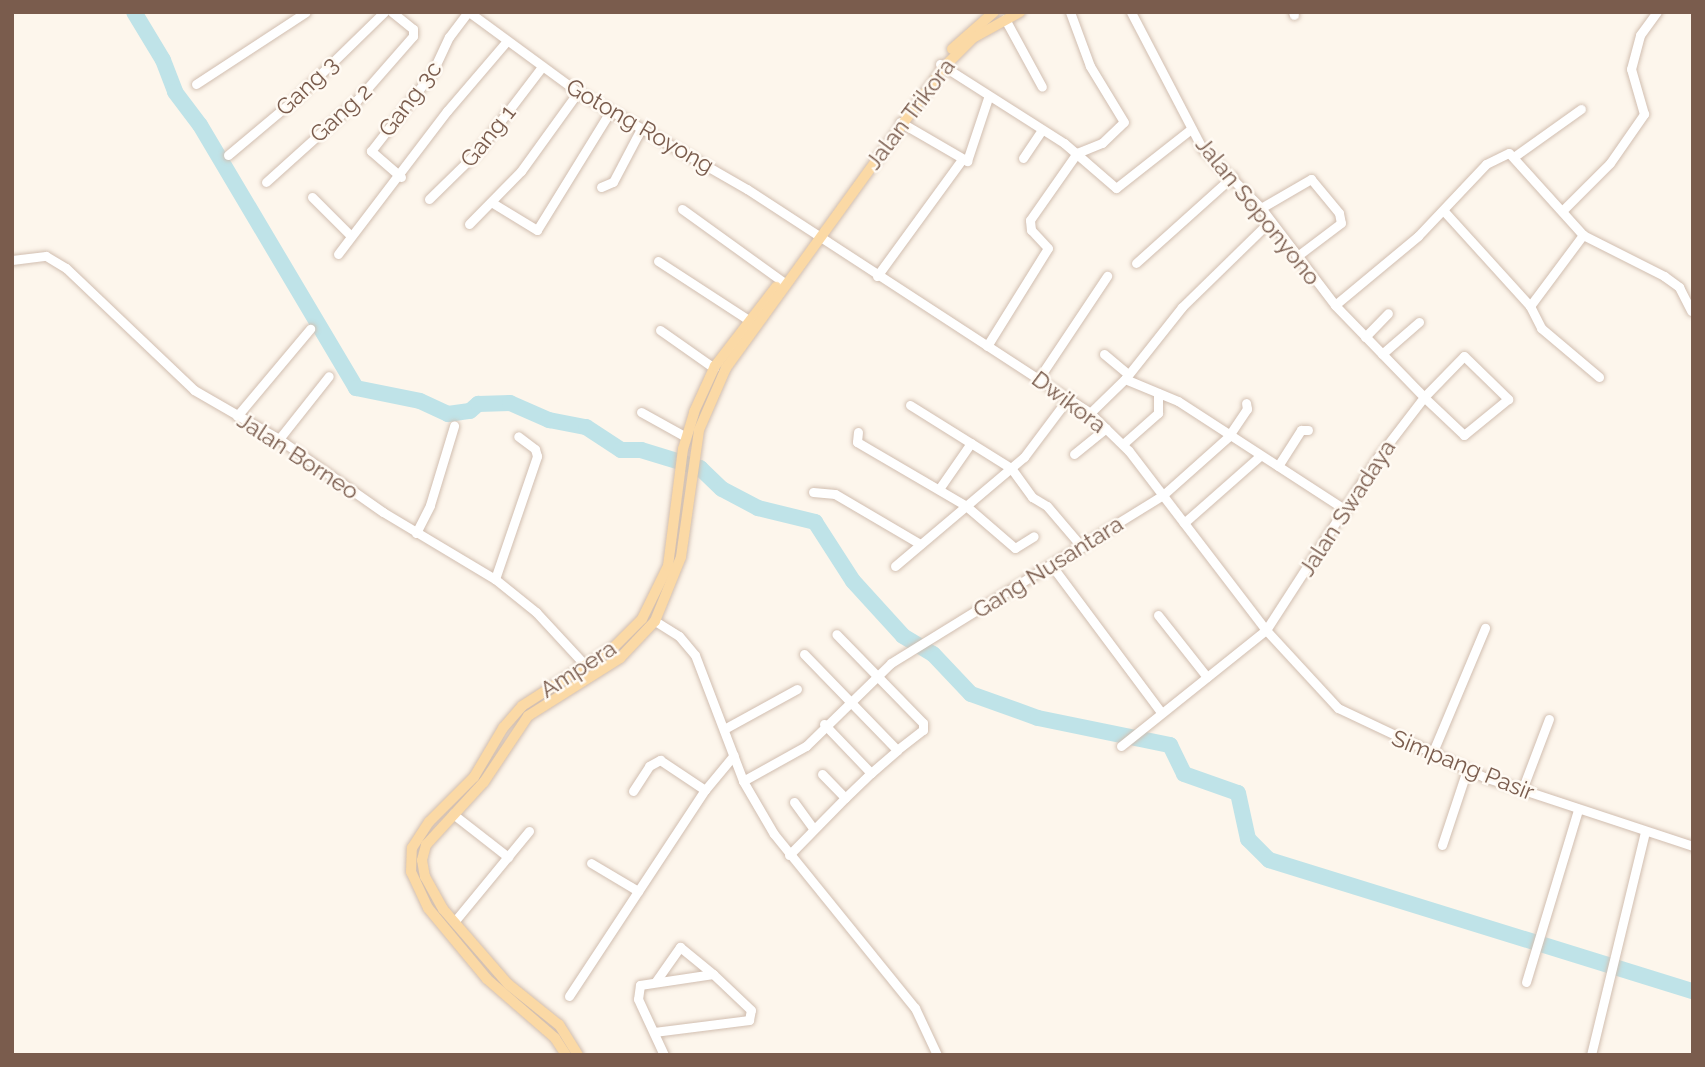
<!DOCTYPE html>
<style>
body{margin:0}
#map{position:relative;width:1705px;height:1067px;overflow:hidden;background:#fdf6ec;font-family:Raleway,sans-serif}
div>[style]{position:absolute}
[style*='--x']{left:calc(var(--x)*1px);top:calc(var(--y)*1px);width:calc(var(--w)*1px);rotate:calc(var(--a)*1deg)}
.river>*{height:16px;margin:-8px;padding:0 8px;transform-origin:8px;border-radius:8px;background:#bfe3e8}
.roads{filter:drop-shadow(0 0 2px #d1beb0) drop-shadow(0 0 2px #d1beb0)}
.minor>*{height:9px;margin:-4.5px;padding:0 4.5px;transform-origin:4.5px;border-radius:4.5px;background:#fff}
.major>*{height:10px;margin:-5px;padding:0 5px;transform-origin:5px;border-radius:5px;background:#fbd9a5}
span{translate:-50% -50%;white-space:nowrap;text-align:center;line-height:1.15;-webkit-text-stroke:5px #fffaf3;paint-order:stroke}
.street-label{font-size:23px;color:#7a5c4d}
.frame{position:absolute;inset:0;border:14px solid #7a5c4d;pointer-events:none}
</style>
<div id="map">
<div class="river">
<i style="--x:134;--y:12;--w:56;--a:58.9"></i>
<i style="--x:163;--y:60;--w:34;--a:69"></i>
<i style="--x:175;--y:92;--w:41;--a:52.9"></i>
<i style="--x:200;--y:125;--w:306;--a:59.3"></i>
<i style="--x:356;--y:388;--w:65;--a:11.5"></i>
<i style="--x:420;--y:401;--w:31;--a:25"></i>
<i style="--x:448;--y:414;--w:22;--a:-8"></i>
<i style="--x:470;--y:411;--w:11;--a:-41"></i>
<i style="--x:478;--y:404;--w:32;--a:-2"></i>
<i style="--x:510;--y:403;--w:43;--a:23.6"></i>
<i style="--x:549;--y:420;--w:38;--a:11"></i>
<i style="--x:586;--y:427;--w:42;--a:33.3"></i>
<i style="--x:621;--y:450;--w:20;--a:0"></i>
<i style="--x:641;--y:450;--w:62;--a:17"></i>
<i style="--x:700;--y:468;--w:30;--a:44"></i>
<i style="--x:722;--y:489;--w:41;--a:27.8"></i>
<i style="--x:758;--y:508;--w:59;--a:13.8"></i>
<i style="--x:815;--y:522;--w:70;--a:57.2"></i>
<i style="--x:853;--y:581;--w:74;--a:47.7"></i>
<i style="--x:903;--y:636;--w:35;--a:31"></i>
<i style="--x:933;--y:654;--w:55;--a:46.5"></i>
<i style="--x:971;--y:694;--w:71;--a:19.7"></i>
<i style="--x:1038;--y:718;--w:135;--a:11.6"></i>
<i style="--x:1170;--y:745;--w:32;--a:64"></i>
<i style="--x:1184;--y:774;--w:57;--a:19.4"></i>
<i style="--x:1238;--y:793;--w:47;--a:77.7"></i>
<i style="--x:1248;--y:839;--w:30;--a:45"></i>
<i style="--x:1269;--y:860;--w:444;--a:17.2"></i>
</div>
<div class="roads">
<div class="minor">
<i style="--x:469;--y:12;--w:135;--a:36.3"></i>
<i style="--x:578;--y:92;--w:195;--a:29.9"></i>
<i style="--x:747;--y:189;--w:410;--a:33.1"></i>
<i style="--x:1090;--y:413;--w:54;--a:44.3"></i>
<i style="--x:1129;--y:451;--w:225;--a:52.6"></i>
<i style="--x:1266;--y:630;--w:106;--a:47.3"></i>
<i style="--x:1338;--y:708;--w:161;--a:25.3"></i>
<i style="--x:1484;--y:777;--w:220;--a:18.3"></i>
<i style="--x:1293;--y:12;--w:3;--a:72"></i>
<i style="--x:1005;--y:19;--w:77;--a:61.4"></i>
<i style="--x:940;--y:64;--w:147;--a:32.5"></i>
<i style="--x:1064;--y:143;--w:69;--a:40.9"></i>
<i style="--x:1116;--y:188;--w:95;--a:-38.2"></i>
<i style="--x:196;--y:84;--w:131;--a:-33.2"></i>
<i style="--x:900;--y:122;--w:78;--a:30.2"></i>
<i style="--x:967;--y:161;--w:66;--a:-71.6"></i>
<i style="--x:228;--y:155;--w:90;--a:-40"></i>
<i style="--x:297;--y:97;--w:122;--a:-44.3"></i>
<i style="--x:1515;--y:156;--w:81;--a:-35.5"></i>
<i style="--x:1023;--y:158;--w:34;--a:-56"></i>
<i style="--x:401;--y:177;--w:40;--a:-139"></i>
<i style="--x:371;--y:151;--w:99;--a:-52"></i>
<i style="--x:432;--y:73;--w:40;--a:-65"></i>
<i style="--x:449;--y:37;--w:31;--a:-53"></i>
<i style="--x:266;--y:182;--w:122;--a:-42"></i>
<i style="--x:357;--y:100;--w:85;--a:-48.8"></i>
<i style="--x:413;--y:36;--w:7;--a:-90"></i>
<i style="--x:413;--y:29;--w:27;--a:-141"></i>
<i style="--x:601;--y:187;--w:13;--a:-23"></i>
<i style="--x:613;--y:182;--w:60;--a:-62.2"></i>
<i style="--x:312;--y:197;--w:54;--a:45"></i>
<i style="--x:429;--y:199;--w:67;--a:-44.4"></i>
<i style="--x:477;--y:152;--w:106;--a:-52.7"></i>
<i style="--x:491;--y:202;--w:54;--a:31.3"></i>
<i style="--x:537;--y:230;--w:139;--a:-58.3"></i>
<i style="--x:1261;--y:208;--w:58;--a:-30.1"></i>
<i style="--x:1311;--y:179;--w:44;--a:50.5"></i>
<i style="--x:1339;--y:213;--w:10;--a:79"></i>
<i style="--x:1341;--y:223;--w:56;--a:142.9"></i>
<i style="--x:682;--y:209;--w:128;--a:35.8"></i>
<i style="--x:1443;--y:210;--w:130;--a:47.8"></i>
<i style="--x:1530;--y:306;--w:89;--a:-53.3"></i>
<i style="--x:1563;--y:210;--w:66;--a:-45"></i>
<i style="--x:1610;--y:163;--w:60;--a:-55.2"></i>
<i style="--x:1644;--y:114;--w:47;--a:-106.1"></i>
<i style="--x:1631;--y:69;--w:35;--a:-75"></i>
<i style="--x:1640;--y:35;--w:29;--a:-54"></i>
<i style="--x:469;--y:224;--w:74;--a:-45.5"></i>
<i style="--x:521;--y:171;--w:97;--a:-54.2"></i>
<i style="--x:338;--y:254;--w:180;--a:-52.7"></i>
<i style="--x:447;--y:111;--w:91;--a:-49.5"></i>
<i style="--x:12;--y:260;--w:34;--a:-7"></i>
<i style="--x:46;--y:256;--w:23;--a:31"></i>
<i style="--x:66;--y:268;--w:177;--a:43.6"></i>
<i style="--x:194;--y:390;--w:98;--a:30"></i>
<i style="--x:279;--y:439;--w:127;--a:35.1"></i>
<i style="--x:383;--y:512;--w:131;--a:30.9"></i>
<i style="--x:495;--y:579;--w:53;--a:38.8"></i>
<i style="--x:536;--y:612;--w:72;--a:47.2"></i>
<i style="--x:658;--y:261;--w:110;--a:33.1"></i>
<i style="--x:1136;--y:263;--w:130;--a:-41.9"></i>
<i style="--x:877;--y:276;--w:142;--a:-53.9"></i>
<i style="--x:1335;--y:305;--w:108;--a:-39.7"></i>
<i style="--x:1418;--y:236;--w:99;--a:-46.6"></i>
<i style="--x:1486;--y:164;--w:25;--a:-26"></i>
<i style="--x:1509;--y:153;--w:110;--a:47.9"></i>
<i style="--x:1583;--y:235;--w:91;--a:26.8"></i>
<i style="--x:1664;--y:276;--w:19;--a:36"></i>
<i style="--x:1679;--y:287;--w:27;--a:63"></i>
<i style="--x:1530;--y:306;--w:25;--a:63"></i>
<i style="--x:1541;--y:328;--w:76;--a:40.2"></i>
<i style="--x:660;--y:330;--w:66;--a:35.1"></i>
<i style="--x:1365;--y:337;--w:33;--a:-46"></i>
<i style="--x:987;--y:346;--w:115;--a:-58.1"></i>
<i style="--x:1048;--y:248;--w:25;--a:-133"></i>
<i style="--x:1031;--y:230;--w:10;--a:-96"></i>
<i style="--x:1030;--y:220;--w:82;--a:-55"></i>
<i style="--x:1077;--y:153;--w:27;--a:-22"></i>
<i style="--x:1102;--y:143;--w:30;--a:-44"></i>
<i style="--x:1124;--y:122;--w:66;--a:-121.3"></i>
<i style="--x:1090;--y:66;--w:58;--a:-110.3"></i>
<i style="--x:1104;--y:354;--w:31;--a:40"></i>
<i style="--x:1382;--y:354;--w:49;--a:-40.9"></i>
<i style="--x:1464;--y:356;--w:62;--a:44.3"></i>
<i style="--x:1508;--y:399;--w:57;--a:140.7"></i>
<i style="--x:1464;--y:435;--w:55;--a:-136.5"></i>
<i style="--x:1424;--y:397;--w:57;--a:-45.7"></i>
<i style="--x:1039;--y:378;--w:123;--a:-56.3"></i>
<i style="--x:1125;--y:379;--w:57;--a:22.5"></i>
<i style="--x:1178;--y:401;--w:200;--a:33"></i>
<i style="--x:910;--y:405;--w:119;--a:32"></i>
<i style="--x:1011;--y:468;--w:36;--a:54"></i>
<i style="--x:1032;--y:497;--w:17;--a:31"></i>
<i style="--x:1047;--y:506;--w:54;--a:49.5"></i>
<i style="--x:641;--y:412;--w:51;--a:29.1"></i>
<i style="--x:1090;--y:413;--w:49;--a:-44.2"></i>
<i style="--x:1125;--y:379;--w:92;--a:-51.6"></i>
<i style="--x:1182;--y:307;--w:120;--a:-44.3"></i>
<i style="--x:237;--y:416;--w:114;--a:-50"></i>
<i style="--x:858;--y:432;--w:10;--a:96"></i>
<i style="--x:857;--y:442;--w:125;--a:30.3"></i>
<i style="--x:965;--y:505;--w:66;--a:40.7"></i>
<i style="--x:1015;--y:548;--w:22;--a:-32"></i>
<i style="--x:279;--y:439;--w:80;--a:-51.6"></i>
<i style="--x:1123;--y:444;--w:47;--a:-41.5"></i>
<i style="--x:1158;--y:413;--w:20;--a:-90"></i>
<i style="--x:1074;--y:454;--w:41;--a:-39.1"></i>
<i style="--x:1278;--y:466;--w:43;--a:-57.4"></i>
<i style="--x:1301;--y:430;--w:7;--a:0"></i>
<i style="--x:939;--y:489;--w:56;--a:-55.2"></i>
<i style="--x:813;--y:492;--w:22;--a:5"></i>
<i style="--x:835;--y:494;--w:99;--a:30.5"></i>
<i style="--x:1184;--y:523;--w:101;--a:-41.4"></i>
<i style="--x:416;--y:533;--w:31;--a:-63"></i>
<i style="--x:430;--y:505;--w:83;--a:-73.1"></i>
<i style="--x:895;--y:566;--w:169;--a:-40.2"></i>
<i style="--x:1024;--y:457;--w:75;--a:-53.1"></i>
<i style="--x:1052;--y:566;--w:182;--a:53.3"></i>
<i style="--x:495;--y:579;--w:130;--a:-71.1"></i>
<i style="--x:537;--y:456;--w:7;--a:-106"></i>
<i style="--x:535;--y:449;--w:21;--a:-143"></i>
<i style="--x:1158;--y:615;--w:79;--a:51.7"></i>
<i style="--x:655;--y:621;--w:28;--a:32"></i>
<i style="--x:679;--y:636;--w:25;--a:50"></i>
<i style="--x:695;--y:655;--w:135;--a:69.1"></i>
<i style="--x:743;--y:781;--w:61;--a:59.7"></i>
<i style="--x:774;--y:834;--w:224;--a:51"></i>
<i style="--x:915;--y:1008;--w:52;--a:64.9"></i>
<i style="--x:804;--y:654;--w:134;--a:45.9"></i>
<i style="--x:897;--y:750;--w:33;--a:-38"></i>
<i style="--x:923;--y:730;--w:7;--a:-90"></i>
<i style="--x:923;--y:723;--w:124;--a:-134.3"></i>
<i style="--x:824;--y:724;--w:68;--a:46.2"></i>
<i style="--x:871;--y:773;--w:35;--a:-41"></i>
<i style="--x:726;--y:728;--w:81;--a:-28.8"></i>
<i style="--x:1121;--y:746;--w:186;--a:-38.7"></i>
<i style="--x:1266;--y:630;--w:206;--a:-57.1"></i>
<i style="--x:1378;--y:457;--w:76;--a:-52.5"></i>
<i style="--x:1424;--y:397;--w:128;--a:-134.1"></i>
<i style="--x:1335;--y:305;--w:122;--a:-127.3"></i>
<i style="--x:1261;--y:208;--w:84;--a:-134.5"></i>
<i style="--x:1202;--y:148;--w:153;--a:-117.6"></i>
<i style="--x:1432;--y:754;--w:137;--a:-67.2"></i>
<i style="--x:822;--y:774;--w:33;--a:46"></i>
<i style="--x:845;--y:798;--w:36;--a:-44"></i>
<i style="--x:743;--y:781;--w:72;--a:-29.1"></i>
<i style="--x:806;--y:746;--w:119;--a:-44.3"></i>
<i style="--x:891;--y:663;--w:320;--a:-31.7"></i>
<i style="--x:1163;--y:495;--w:87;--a:-41.7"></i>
<i style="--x:1228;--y:437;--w:34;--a:-56"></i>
<i style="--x:1247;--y:409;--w:6;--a:-99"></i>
<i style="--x:1522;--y:790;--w:76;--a:-69.2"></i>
<i style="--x:633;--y:791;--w:30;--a:-57"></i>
<i style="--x:649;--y:766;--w:13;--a:-29"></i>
<i style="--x:660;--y:760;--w:54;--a:33.7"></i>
<i style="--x:794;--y:802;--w:32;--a:54"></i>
<i style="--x:453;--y:814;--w:70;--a:38"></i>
<i style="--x:1442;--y:845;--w:79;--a:-71.6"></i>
<i style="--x:789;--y:855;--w:80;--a:-45.5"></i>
<i style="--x:591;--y:863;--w:55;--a:30.8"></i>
<i style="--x:454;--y:922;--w:118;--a:-50.5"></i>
<i style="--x:656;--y:981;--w:42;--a:-54.8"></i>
<i style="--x:680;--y:947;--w:43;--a:39.3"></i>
<i style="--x:1526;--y:982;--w:180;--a:-73.2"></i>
<i style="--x:569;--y:996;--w:247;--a:-56.6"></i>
<i style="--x:705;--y:790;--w:45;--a:-50.4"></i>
<i style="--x:654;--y:1032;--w:96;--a:-7.2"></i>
<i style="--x:749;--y:1020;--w:10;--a:-79"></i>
<i style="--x:751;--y:1010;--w:52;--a:-136.5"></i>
<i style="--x:713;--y:974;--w:74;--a:171.4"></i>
<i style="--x:640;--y:985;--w:14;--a:98"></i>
<i style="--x:638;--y:999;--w:62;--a:65.1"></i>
<i style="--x:1591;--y:1055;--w:230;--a:-76.4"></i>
</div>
<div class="major">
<i style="--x:952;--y:49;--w:56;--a:-41.4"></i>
<i style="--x:566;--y:1055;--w:20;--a:-123"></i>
<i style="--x:555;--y:1038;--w:90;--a:-139.1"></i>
<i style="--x:487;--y:979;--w:92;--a:-129.7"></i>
<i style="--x:428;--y:908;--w:40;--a:-115"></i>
<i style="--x:411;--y:872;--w:24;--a:-88"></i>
<i style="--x:412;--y:848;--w:31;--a:-57"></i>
<i style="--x:429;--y:822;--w:64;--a:-45"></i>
<i style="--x:474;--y:777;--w:57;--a:-59.4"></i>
<i style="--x:503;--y:728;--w:29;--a:-49"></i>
<i style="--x:522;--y:706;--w:109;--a:-32.7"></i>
<i style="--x:614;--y:647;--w:40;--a:-45"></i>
<i style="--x:642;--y:619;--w:59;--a:-63.9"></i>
<i style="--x:668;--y:566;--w:118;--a:-82.7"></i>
<i style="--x:683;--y:449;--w:39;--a:-73"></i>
<i style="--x:694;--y:412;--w:51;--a:-65.5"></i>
<i style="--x:715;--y:366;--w:100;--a:-52.3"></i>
<i style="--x:578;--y:1055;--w:36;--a:-122"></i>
<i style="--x:559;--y:1025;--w:65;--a:-141.2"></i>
<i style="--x:508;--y:984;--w:99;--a:-130.9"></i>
<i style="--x:443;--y:909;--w:37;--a:-119"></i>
<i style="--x:425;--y:877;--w:17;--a:-100"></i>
<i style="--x:422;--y:860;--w:16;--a:-75"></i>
<i style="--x:426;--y:845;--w:86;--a:-47.4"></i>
<i style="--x:484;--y:782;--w:79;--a:-56.3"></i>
<i style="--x:528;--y:716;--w:109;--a:-32.2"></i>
<i style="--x:620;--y:658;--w:51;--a:-46.6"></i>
<i style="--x:655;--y:621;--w:69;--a:-67.9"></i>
<i style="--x:681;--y:557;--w:128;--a:-81.9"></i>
<i style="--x:699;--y:430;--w:68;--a:-66.5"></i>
<i style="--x:726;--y:368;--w:372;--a:-54.1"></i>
<i style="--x:944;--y:67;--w:41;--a:-45"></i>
<i style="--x:973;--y:38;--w:54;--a:-29"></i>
</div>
</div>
<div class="street-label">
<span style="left:307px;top:86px;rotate:-43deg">Gang 3</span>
<span style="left:410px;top:99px;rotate:-53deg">Gang 3c</span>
<span style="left:341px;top:113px;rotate:-43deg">Gang 2</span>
<span style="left:910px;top:114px;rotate:-53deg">Jalan Trikora</span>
<span style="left:640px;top:126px;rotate:30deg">Gotong Royong</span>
<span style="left:488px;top:136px;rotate:-51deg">Gang 1</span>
<span style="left:1258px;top:211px;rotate:51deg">Jalan Soponyono</span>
<span style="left:1069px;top:402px;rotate:37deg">Dwikora</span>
<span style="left:298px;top:456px;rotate:33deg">Jalan Borneo</span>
<span style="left:1347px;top:508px;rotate:-57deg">Jalan Swadaya</span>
<span style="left:1048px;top:567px;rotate:-32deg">Gang Nusantara</span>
<span style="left:578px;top:669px;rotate:-33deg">Ampera</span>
<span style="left:1463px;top:765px;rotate:22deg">Simpang Pasir</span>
</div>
<div class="frame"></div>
</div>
